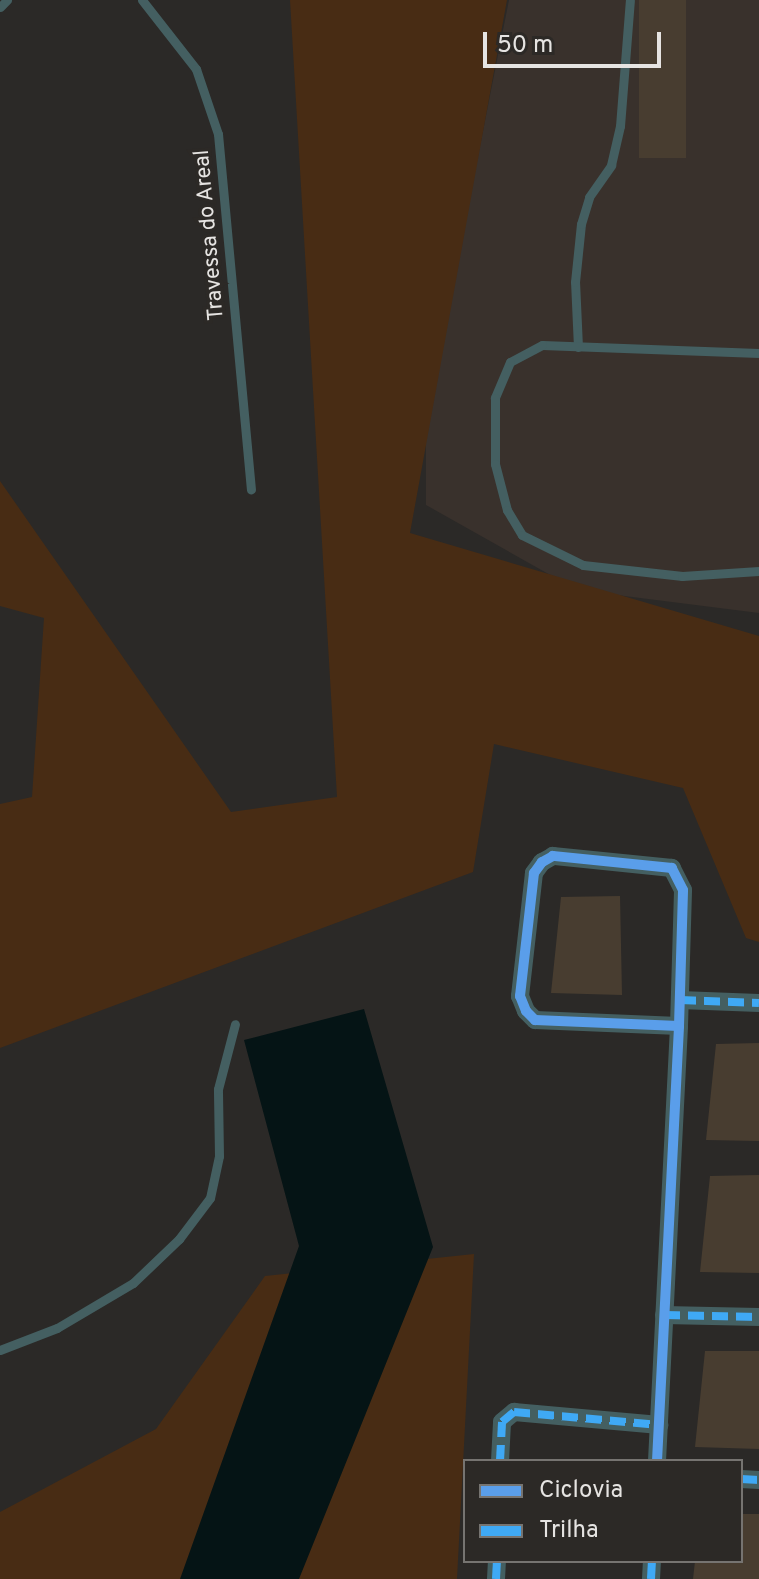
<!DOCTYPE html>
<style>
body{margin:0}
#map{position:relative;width:759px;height:1579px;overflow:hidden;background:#2b2927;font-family:Overpass,sans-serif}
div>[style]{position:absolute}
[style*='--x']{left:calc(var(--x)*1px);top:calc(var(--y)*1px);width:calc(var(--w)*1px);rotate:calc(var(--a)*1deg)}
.built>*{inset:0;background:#39312c}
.green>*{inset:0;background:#482c14}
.water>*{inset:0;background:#051415}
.building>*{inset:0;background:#483d30;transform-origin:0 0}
.service>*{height:9px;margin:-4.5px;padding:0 4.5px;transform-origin:4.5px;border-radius:4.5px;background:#445f61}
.minor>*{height:18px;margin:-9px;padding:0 9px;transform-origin:9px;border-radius:9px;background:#445f61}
.quiet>*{height:8px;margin-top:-4px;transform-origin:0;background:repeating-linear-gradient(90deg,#3fa9f5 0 16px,transparent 0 24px)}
.cycleway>*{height:10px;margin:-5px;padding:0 5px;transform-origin:5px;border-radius:5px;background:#5a9eea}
span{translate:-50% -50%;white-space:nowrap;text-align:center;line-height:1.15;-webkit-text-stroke:7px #2c2926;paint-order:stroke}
.street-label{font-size:22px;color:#e6e4e2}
.legend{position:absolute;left:463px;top:1459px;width:280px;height:104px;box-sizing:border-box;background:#2c2926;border:2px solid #767471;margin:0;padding:10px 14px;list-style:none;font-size:24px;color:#e6e4e2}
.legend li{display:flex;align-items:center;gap:16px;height:40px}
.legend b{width:40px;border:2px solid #767471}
.scale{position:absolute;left:483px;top:32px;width:178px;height:36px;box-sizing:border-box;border:4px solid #e6e4e2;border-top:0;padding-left:10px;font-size:24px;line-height:28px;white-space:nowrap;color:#e6e4e2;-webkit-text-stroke:6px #2c2926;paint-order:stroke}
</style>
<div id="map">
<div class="built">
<i style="clip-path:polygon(509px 0,759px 0,759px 613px,577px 590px,426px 505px,426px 417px)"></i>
</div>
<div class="green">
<i style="clip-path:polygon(290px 0,507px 0,410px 533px,759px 636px,759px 942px,746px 938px,683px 788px,494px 744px,473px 872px,0 1048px,0 804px,32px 797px,44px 618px,0 606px,0 481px,231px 812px,337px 797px)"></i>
<i style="clip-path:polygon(474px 1254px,457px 1579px,0 1579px,0 1512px,156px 1429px,265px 1276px)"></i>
</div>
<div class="water">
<i style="clip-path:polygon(364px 1009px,433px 1247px,299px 1579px,180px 1579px,299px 1246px,244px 1040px)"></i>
</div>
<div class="building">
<i style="left:639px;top:0;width:47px;height:158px"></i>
<i style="clip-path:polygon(620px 896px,622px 995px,551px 993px,561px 897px)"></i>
<i style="clip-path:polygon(759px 1043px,759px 1141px,706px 1140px,716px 1044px)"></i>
<i style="clip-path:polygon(759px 1175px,759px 1273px,700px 1272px,710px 1176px)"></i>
<i style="clip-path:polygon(705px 1351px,759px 1351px,759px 1449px,695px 1447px)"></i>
<i style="clip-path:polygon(741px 1514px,759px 1514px,759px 1579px,693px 1579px,695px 1561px,741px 1561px)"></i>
</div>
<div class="service">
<i style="--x:142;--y:0;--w:88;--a:52"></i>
<i style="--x:196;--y:69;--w:69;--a:71.3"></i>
<i style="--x:218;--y:134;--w:357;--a:84.7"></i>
<i style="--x:0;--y:7;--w:10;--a:-45"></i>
<i style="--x:578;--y:347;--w:65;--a:-92.6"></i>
<i style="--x:575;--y:282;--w:58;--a:-84.1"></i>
<i style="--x:581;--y:224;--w:28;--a:-73"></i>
<i style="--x:589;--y:197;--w:39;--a:-55"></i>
<i style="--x:611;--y:165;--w:40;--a:-77"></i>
<i style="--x:620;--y:126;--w:126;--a:-85.5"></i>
<i style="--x:759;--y:353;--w:217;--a:-177.9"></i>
<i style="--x:542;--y:345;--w:36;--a:152"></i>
<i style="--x:510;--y:362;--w:39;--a:113"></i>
<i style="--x:495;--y:398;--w:66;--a:90"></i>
<i style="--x:495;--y:464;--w:48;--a:75.4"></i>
<i style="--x:507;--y:510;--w:29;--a:59"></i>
<i style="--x:522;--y:535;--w:68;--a:26.2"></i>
<i style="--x:583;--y:565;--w:100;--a:6.3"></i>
<i style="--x:682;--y:576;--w:77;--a:-3.7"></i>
<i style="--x:0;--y:1350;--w:61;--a:-21.1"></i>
<i style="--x:57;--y:1328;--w:88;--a:-30.6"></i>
<i style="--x:133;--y:1283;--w:64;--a:-43.7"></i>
<i style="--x:179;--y:1239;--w:51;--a:-52.9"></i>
<i style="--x:210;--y:1198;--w:43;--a:-77.9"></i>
<i style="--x:219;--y:1156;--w:67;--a:-90.9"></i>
<i style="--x:218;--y:1089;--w:67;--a:-75.3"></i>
</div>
<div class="minor">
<i style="--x:680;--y:1000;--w:79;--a:2.2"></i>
<i style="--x:664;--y:1315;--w:95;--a:1.2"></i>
<i style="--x:500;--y:1461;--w:39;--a:-87"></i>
<i style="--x:502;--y:1422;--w:16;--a:-40"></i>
<i style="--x:514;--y:1412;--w:146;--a:5.1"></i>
<i style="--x:657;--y:1461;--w:436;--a:-87.1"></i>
<i style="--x:679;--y:1026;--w:136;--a:-88.3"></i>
<i style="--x:683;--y:890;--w:25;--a:-117"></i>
<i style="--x:672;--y:868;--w:120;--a:-174.2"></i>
<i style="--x:553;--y:856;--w:13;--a:151"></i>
<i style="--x:542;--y:862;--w:14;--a:126"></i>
<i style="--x:534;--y:873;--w:124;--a:96.5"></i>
<i style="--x:520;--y:996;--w:16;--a:68"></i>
<i style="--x:526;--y:1011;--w:13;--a:45"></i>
<i style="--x:535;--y:1020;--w:144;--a:2.4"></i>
<i style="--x:741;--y:1479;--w:18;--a:3"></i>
<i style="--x:496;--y:1579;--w:18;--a:-87"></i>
<i style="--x:651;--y:1579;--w:18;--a:-87"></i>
</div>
<div class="quiet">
<i style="--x:680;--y:1000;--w:79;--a:2.2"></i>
<i style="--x:664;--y:1315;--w:95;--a:1.2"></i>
<i style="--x:500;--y:1461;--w:39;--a:-87"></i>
<i style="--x:502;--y:1422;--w:16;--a:-40"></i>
<i style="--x:514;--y:1412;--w:146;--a:5.1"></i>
<i style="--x:741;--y:1479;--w:18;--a:3"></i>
<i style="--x:496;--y:1579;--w:18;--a:-87"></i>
<i style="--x:651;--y:1579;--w:18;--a:-87"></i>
</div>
<div class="cycleway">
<i style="--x:657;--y:1461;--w:436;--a:-87.1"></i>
<i style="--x:679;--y:1026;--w:136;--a:-88.3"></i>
<i style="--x:683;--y:890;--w:25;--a:-117"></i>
<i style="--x:672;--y:868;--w:120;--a:-174.2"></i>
<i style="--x:553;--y:856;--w:13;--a:151"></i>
<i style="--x:542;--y:862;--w:14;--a:126"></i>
<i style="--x:534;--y:873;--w:124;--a:96.5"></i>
<i style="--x:520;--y:996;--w:16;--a:68"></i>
<i style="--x:526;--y:1011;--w:13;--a:45"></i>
<i style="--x:535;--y:1020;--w:144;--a:2.4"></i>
</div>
<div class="street-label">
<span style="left:210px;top:235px;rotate:-95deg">Travessa do Areal</span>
</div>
<ul class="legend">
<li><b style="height:10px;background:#5a9eea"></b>Ciclovia</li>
<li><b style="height:10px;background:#3fa9f5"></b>Trilha</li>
</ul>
<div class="scale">50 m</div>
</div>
